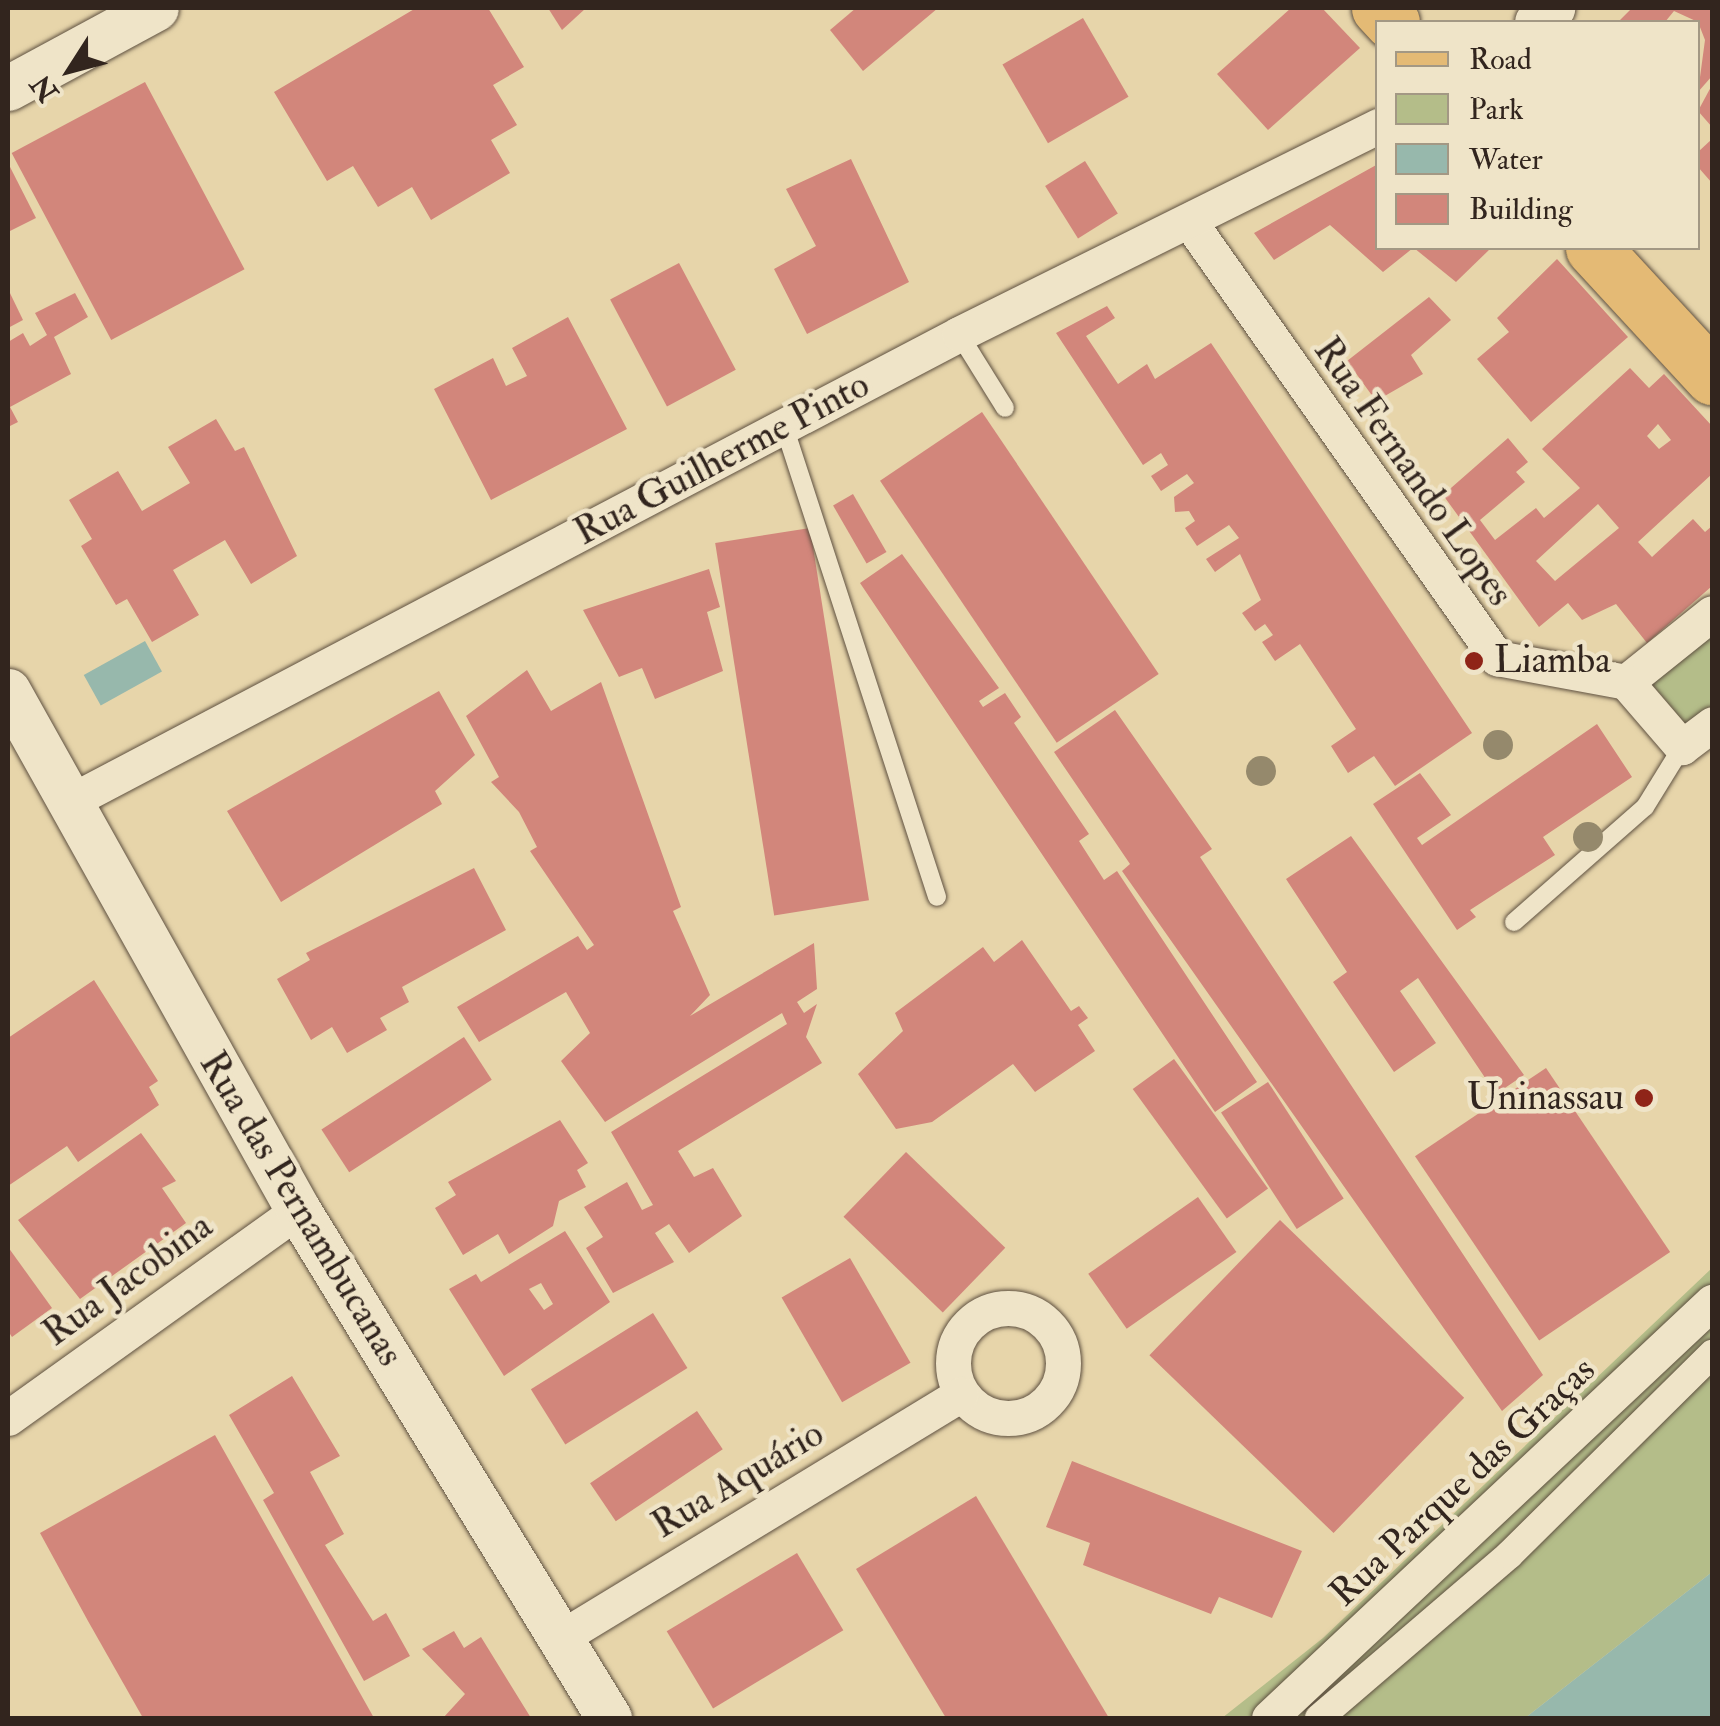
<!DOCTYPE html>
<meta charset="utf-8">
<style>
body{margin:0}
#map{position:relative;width:1720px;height:1726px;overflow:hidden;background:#e7d5aa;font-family:"IM FELL Double Pica",serif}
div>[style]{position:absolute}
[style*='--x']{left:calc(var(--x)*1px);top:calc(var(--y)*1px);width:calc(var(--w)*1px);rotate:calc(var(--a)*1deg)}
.green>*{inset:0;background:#b4bd89}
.water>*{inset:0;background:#97b8ac;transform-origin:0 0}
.building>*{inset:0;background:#d2867b;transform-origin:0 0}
.roads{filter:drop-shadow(0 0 2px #5f5141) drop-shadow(0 0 2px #5f5141)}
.service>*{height:18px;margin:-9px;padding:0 9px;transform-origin:9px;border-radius:9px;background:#efe4c8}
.pedestrian>*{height:28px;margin:-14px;padding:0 14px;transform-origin:14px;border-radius:14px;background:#efe4c8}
.minor>*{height:35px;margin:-17.5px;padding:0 17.5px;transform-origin:17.5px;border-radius:17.5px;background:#efe4c8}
.minor>.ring{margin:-17.5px;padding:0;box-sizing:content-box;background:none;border:35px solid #efe4c8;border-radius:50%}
.tertiary>*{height:45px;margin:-22.5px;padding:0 22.5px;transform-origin:22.5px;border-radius:22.5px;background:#efe4c8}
.primary>*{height:55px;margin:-27.5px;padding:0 27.5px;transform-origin:27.5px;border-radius:27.5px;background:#e4ba75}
.trees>*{width:30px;height:30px;margin:-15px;border-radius:50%;background:#95896c}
.dots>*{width:28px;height:28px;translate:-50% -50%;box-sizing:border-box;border:5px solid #efe4c8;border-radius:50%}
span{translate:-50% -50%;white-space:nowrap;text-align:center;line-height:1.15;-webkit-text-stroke:9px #efe4c8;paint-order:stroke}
.street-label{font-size:38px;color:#32251e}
.poi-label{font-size:38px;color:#32251e}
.left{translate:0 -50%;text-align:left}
.right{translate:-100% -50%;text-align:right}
.frame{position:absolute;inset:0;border:10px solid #32251e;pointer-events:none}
.legend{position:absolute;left:1375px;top:20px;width:325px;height:230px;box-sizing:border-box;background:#efe4c8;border:2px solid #a39884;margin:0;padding:12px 18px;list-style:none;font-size:30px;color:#32251e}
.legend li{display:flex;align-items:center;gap:20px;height:50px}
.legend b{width:50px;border:2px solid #a39884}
.north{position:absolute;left:20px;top:20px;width:100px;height:100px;-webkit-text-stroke:8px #efe4c8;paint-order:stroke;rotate:234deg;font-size:28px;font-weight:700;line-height:40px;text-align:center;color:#32251e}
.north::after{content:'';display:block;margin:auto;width:35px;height:45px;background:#32251e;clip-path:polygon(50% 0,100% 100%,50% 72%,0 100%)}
</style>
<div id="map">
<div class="green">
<i style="clip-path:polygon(1712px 618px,1712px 706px,1687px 726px,1645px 676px)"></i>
<i style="clip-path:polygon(1712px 1268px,1712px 1572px,1525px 1718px,1222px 1718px,1323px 1638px)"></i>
</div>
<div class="water">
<i style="left:145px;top:641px;width:35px;height:70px;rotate:61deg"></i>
<i style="clip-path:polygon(1712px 1572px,1712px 1718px,1525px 1718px)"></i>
</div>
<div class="building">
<i style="clip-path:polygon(416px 8px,488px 8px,524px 67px,493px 85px,517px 125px,491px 140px,510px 173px,431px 220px,412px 187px,378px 207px,353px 166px,327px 181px,274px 92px)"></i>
<i style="clip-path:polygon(548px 8px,586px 8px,562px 30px)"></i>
<i style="clip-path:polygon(856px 8px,938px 8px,863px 71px,830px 30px)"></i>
<i style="clip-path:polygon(1291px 8px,1322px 8px,1360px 48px,1268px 130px,1217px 74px)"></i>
<i style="clip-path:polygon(1632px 8px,1712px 8px,1712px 76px,1698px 92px,1705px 40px,1698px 22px,1674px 11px,1665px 22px,1618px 22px)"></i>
<i style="left:1083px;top:18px;width:91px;height:93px;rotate:60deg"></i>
<i style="left:145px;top:82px;width:212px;height:151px;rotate:62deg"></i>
<i style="clip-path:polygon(1712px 85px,1712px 127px,1698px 111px)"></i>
<i style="clip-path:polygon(1712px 139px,1712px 183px,1698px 167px,1698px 152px)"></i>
<i style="clip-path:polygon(851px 159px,909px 282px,807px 334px,774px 269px,816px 246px,786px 189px)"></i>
<i style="left:1085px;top:161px;width:62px;height:47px;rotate:58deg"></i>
<i style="clip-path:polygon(8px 163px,36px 218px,8px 232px)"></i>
<i style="clip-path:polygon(1378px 164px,1378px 248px,1413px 248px,1383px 272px,1330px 225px,1274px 260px,1254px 233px)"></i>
<i style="clip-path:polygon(1414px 248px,1491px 248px,1456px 282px)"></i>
<i style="clip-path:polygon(1557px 259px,1628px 337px,1531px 422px,1477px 359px,1509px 332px,1497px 318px)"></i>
<i style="left:679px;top:263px;width:121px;height:78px;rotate:62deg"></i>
<i style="clip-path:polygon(8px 289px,23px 320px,8px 328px)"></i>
<i style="clip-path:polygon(75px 293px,88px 317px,54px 337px,71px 374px,10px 407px,18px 422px,8px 427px,8px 342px,23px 333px,30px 346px,47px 335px,35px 313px)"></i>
<i style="clip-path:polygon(1429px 297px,1451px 320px,1411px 355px,1423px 374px,1376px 401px,1347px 361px)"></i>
<i style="clip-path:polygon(1107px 306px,1115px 318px,1086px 336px,1118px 384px,1147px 364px,1155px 379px,1211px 343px,1472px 733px,1395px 786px,1374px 756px,1348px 773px,1331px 746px,1356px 729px,1300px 644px,1275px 661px,1262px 642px,1273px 635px,1265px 624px,1255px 631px,1242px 613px,1261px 600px,1240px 554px,1215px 572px,1206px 559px,1239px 538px,1229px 525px,1197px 546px,1185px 528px,1195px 521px,1189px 511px,1175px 512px,1174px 497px,1194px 483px,1187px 474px,1161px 491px,1151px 476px,1168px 465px,1161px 453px,1143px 465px,1056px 333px)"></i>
<i style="clip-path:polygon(568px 317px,627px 429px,491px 500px,434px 389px,493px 358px,506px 386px,527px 376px,512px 348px)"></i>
<i style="clip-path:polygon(evenodd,1630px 368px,1649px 388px,1664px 374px,1712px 426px,1712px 474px,1638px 542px,1652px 557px,1693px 519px,1705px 532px,1712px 526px,1712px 586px,1647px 643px,1616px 604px,1582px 620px,1568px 603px,1539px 627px,1443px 495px,1508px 438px,1528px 462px,1516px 472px,1525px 482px,1480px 520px,1495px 540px,1536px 508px,1544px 518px,1580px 488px,1542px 449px,1630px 368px,1658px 424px,1671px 440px,1659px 449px,1647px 436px,1658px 424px,1630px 368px,1598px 504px,1619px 528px,1555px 581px,1536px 561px,1598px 504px)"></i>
<i style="left:982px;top:412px;width:316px;height:123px;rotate:56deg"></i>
<i style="clip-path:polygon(216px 419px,235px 451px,244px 447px,297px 556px,251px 584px,225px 540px,173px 570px,199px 615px,152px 642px,127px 599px,116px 605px,81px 546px,92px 539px,69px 500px,118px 471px,142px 511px,190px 483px,168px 447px)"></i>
<i style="left:853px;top:494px;width:67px;height:23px;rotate:60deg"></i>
<i style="left:810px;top:528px;width:377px;height:96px;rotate:81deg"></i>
<i style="clip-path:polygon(902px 554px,999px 688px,979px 701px,983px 707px,1005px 693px,1021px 717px,1014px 723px,1089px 834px,1079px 841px,1104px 880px,1117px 871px,1257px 1082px,1215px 1112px,860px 583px)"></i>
<i style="clip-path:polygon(709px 569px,720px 607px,707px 612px,723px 671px,655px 699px,642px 668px,619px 677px,583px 610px)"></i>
<i style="clip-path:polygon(527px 670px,551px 711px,601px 682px,681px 907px,673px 911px,710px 995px,690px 1016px,814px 943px,817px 989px,797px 1002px,804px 1013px,817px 1004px,806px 1037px,822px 1063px,678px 1151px,694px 1177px,713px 1168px,742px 1216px,689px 1253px,669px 1224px,655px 1233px,674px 1262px,613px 1293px,586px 1248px,603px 1237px,584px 1207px,627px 1182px,642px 1210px,653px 1205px,611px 1132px,787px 1024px,782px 1013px,605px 1122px,561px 1061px,590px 1033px,566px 992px,479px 1042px,457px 1007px,578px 936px,587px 950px,594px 945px,530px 851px,537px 847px,519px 812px,491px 782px,499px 777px,466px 716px)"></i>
<i style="clip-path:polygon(439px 691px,475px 755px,435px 791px,442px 804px,281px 902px,227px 811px)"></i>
<i style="clip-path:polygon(1115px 710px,1212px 849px,1200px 857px,1543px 1375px,1502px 1411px,1122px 871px,1130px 864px,1054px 752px)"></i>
<i style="clip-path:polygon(1597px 724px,1632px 777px,1543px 837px,1555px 855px,1470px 910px,1476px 917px,1457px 930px,1373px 804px,1420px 773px,1451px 815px,1417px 838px,1422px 845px)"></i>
<i style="clip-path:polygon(1351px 836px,1524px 1075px,1496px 1094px,1418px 978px,1400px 991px,1436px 1043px,1394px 1072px,1333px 982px,1347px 972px,1286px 879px)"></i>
<i style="clip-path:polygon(474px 868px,506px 930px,402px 987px,409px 1002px,380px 1018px,387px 1030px,347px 1053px,332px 1027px,311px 1040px,277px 979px,310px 960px,306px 953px)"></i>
<i style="clip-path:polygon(1022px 940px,1071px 1011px,1079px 1006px,1088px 1018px,1078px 1025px,1095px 1051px,1035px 1092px,1013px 1064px,932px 1122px,896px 1129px,858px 1074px,903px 1031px,895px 1013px,983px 947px,994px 962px)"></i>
<i style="clip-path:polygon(94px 980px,158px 1081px,149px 1087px,159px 1105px,78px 1162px,67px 1146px,8px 1186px,8px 1038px)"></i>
<i style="left:464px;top:1037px;width:51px;height:170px;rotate:57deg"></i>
<i style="left:1174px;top:1059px;width:160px;height:51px;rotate:54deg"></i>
<i style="left:1546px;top:1068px;width:222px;height:158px;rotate:56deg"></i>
<i style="left:1268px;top:1082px;width:139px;height:56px;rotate:57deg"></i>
<i style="clip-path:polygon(560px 1120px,588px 1163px,577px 1170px,586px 1187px,559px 1201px,553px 1226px,509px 1254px,498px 1234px,463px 1255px,435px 1208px,456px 1195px,448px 1182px)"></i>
<i style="clip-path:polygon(141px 1133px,176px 1181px,162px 1188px,186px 1223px,80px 1299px,18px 1220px)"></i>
<i style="left:906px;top:1152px;width:138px;height:90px;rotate:44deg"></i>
<i style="left:1198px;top:1197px;width:67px;height:134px;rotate:55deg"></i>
<i style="left:1280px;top:1220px;width:256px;height:188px;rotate:44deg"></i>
<i style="clip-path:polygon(evenodd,565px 1231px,610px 1302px,504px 1376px,449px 1289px,476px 1274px,481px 1282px,565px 1231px,541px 1283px,553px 1304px,544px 1310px,529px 1289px,541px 1283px)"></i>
<i style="clip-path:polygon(8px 1247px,52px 1308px,12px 1337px,8px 1331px)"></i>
<i style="left:850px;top:1258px;width:121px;height:79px;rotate:60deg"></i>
<i style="left:653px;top:1313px;width:65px;height:144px;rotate:58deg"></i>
<i style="clip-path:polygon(292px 1376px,340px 1456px,310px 1472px,344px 1534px,325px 1545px,373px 1621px,386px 1613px,410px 1656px,364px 1681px,263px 1500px,274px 1493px,229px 1415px)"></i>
<i style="left:697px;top:1411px;width:46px;height:129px;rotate:56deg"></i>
<i style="clip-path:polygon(215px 1435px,374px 1718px,143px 1718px,88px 1621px,40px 1533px)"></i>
<i style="clip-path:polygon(1072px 1461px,1302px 1551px,1272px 1618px,1219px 1597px,1211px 1614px,1083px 1565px,1090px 1543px,1046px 1527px)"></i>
<i style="clip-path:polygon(976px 1496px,1109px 1718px,946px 1718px,856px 1569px)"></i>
<i style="left:797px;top:1553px;width:90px;height:152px;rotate:59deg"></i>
<i style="clip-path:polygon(454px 1631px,464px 1648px,481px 1637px,531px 1718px,443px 1718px,465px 1694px,422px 1649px)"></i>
</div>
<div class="roads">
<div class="service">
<i style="--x:959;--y:334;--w:87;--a:58.1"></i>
<i style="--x:784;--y:426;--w:495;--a:72"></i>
<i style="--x:1514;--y:922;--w:174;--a:-41.3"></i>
<i style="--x:1645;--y:807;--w:70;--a:-58.3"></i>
</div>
<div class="pedestrian">
<i style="--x:1319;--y:1718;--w:250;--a:-40.6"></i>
<i style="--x:1509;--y:1555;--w:286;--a:-44.7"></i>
</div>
<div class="minor">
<i style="--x:1189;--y:221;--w:535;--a:54.82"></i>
<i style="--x:1497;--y:658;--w:131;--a:10.5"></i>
<i style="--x:1626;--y:682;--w:110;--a:-38.7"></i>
<i style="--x:1626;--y:682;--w:86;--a:49.3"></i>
<i style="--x:1682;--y:747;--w:38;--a:-37"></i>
<i style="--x:71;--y:801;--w:1003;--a:-27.74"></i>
<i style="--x:959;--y:334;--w:468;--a:-26.4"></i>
<i class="ring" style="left:953px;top:1308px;width:75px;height:75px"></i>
<i style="--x:8;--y:1418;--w:357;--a:-35.6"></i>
<i style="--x:560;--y:1638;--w:469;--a:-31.3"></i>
<i style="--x:1269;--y:1718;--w:608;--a:-43.2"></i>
</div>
<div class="tertiary">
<i style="--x:1537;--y:22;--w:21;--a:-43"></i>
<i style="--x:8;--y:88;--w:168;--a:-28.4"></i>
<i style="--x:8;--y:691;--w:595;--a:60.8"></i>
<i style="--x:298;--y:1210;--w:596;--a:58.52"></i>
</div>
<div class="primary">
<i style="--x:1379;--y:8;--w:19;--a:47"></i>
<i style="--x:1593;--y:248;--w:176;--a:47.3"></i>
</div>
</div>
<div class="trees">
<i style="left:1498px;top:745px"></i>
<i style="left:1261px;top:771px"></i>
<i style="left:1588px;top:837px"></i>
</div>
<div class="dots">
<i style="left:1474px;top:661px;background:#8f2418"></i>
<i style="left:1644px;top:1098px;background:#8f2418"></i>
</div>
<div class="street-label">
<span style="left:722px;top:459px;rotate:-28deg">Rua Guilherme Pinto</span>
<span style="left:1413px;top:472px;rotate:55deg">Rua Fernando Lopes</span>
<span style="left:301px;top:1209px;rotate:59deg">Rua das Pernambucanas</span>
<span style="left:128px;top:1280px;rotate:-36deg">Rua Jacobina</span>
<span style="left:738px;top:1480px;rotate:-31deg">Rua Aquário</span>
<span style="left:1463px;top:1482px;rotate:-43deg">Rua Parque das Graças</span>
</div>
<div class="poi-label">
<span class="left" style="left:1494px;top:661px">Liamba</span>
<span class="right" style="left:1624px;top:1098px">Uninassau</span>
</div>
<div class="frame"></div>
<ul class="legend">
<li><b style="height:12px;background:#e4ba75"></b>Road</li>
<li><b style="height:28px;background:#b4bd89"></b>Park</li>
<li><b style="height:28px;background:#97b8ac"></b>Water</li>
<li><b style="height:28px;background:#d2867b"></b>Building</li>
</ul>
<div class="north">N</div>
</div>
